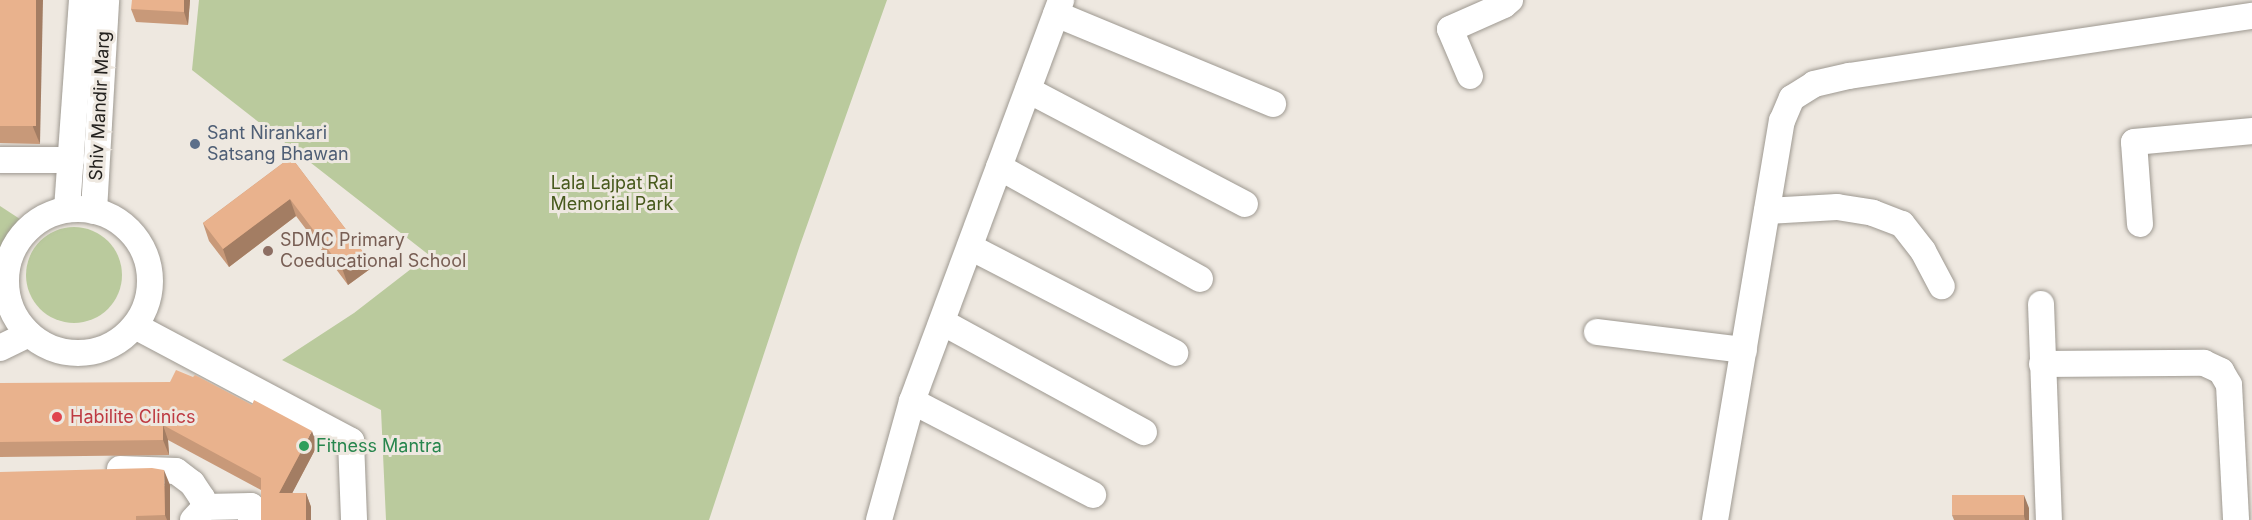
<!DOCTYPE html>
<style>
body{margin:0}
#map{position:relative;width:2252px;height:520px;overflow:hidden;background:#eee8e0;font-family:Inter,sans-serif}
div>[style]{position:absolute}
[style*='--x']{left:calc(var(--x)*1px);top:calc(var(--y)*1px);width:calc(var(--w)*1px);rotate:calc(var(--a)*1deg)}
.green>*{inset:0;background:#baca9d}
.round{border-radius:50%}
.roads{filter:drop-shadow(0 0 2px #9e9991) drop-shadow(0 0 2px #9e9991)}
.minor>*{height:26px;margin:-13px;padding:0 13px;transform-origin:13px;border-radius:13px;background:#fff}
.minor>.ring{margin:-13px;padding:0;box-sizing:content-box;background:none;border:26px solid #fff;border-radius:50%}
.wall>*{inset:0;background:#c89979}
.shaded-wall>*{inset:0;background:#a37d63}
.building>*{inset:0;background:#e9b28d;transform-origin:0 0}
.dots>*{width:16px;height:16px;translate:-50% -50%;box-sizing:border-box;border:3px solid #eee8e0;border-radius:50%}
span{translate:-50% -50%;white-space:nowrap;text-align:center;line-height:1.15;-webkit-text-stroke:6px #eee8e0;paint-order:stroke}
.street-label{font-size:18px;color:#23211e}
.service-label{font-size:18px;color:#4e5e75}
.left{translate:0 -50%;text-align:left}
.park-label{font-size:18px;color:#47591c}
.education-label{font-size:18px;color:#785e54}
.health-label{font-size:18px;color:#be3a42}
.leisure-label{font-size:18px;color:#27864d}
</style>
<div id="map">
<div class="green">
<i style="clip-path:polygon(199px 0,887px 0,800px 245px,709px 520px,386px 520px,381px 410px,282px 360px,354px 313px,429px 255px,192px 70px)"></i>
<i style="clip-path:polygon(0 206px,23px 221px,0 250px)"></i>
<i class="round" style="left:26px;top:227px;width:96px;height:96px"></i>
</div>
<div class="roads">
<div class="minor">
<i style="--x:1056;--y:14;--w:235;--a:22.5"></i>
<i style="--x:1470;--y:76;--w:51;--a:-113.1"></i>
<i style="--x:1450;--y:29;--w:59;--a:-24"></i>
<i style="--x:1504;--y:5;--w:8;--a:-40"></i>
<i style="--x:1028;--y:90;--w:245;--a:27.7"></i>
<i style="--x:0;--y:160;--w:71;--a:0"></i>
<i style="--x:999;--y:167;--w:230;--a:29.1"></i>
<i style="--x:67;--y:209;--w:210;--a:-85.9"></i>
<i class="ring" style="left:6px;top:209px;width:118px;height:118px"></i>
<i style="--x:94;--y:211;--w:211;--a:-86.7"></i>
<i style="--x:1767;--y:211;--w:70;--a:-3.3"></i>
<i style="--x:1837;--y:207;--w:36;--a:9"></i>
<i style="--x:1873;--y:213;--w:31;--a:21"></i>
<i style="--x:1902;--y:224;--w:34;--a:52"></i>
<i style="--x:1923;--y:251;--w:40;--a:62"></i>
<i style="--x:2140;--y:224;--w:82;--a:-94.2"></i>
<i style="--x:2134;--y:142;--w:119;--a:-5.3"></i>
<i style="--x:970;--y:247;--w:231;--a:27.3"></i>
<i style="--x:2041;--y:304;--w:216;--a:87.9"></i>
<i style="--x:942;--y:322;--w:230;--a:28.6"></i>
<i style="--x:135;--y:326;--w:245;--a:28"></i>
<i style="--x:351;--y:441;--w:79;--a:87.8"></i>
<i style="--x:1597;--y:332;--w:148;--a:7"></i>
<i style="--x:0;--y:348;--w:32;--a:-26"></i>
<i style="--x:2042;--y:364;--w:162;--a:-0.4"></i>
<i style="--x:2204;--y:363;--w:19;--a:25"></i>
<i style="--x:2221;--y:371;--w:16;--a:60"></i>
<i style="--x:2229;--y:385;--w:135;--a:87"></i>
<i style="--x:912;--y:401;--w:204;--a:27.4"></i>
<i style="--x:120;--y:469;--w:56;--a:2"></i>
<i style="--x:176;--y:471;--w:20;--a:37"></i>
<i style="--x:192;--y:483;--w:18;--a:56"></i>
<i style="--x:202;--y:498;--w:9;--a:72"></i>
<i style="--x:193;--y:520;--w:18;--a:-47"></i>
<i style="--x:205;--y:507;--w:46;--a:-1.2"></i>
<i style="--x:251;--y:506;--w:14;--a:90"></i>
<i style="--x:879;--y:520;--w:123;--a:-74.5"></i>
<i style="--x:912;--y:401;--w:428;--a:-69.6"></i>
<i style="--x:1715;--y:520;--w:405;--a:-80.5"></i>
<i style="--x:1782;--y:121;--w:25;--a:-67"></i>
<i style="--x:1792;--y:98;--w:26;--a:-32"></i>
<i style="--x:1814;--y:84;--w:36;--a:-13"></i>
<i style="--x:1849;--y:76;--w:407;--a:-8.5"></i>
</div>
</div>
<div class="wall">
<i style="clip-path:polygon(0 0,40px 144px,0 143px)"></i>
<i style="clip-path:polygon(190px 0,188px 25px,136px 22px,131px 9px)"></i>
<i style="clip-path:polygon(291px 157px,363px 252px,370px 269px,348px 285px,296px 216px,229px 267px,209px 241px,203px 223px)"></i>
<i style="clip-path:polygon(0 383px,317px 446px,292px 493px,306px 493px,311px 507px,311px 520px,261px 490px,168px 440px,169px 455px,0 457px)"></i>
<i style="clip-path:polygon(170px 485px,170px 520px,0 520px)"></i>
<i style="clip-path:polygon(2029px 508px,2029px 520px,1954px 520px,1952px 515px)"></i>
</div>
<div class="shaded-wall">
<i style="clip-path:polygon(36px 0,43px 0,40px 144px,33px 127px)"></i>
<i style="clip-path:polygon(184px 0,190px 0,188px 25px,184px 12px)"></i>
<i style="clip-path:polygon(290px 199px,296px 216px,229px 267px,223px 249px)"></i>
<i style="clip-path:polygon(363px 252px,370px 269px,348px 285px,342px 268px)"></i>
<i style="clip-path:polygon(163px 425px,168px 440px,169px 455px,163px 440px)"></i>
<i style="clip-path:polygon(312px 431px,317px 446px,285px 507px,279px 493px)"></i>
<i style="clip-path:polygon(164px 470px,170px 485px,170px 520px,167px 520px,165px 515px)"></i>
<i style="clip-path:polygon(306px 493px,311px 507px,311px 520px,306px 520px)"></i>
<i style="clip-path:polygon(2024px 495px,2029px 508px,2029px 520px,2025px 520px,2024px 516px)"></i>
</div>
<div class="building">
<i style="left:0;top:0;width:36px;height:126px"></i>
<i style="clip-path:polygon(132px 0,184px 0,184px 12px,131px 9px)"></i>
<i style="clip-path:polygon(291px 157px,363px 252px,342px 268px,290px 199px,223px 249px,203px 223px)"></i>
<i style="clip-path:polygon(176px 370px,193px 377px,195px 375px,252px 405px,254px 400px,312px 431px,279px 493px,306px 493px,306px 520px,261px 520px,261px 478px,163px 425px,163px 440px,0 442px,0 383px,170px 382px)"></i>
<i style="clip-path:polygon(152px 468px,164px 470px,165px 515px,136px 516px,136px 520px,0 520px,0 472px)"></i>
<i style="left:1952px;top:495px;width:72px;height:20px"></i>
</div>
<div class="dots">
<i style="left:195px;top:144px;background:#5c6f8a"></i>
<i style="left:268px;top:251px;background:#8d6e63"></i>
<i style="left:57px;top:417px;background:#e0444e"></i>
<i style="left:304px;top:446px;background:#2e9e5b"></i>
</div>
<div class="street-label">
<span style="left:100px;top:106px;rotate:-87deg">Shiv Mandir Marg</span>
</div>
<div class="service-label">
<span class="left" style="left:207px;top:144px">Sant Nirankari<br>Satsang Bhawan</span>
</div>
<div class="park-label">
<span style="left:612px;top:194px">Lala Lajpat Rai<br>Memorial Park</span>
</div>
<div class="education-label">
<span class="left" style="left:280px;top:251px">SDMC Primary<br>Coeducational School</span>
</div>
<div class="health-label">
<span class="left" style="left:70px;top:417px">Habilite Clinics</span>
</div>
<div class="leisure-label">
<span class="left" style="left:316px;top:446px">Fitness Mantra</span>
</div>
</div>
